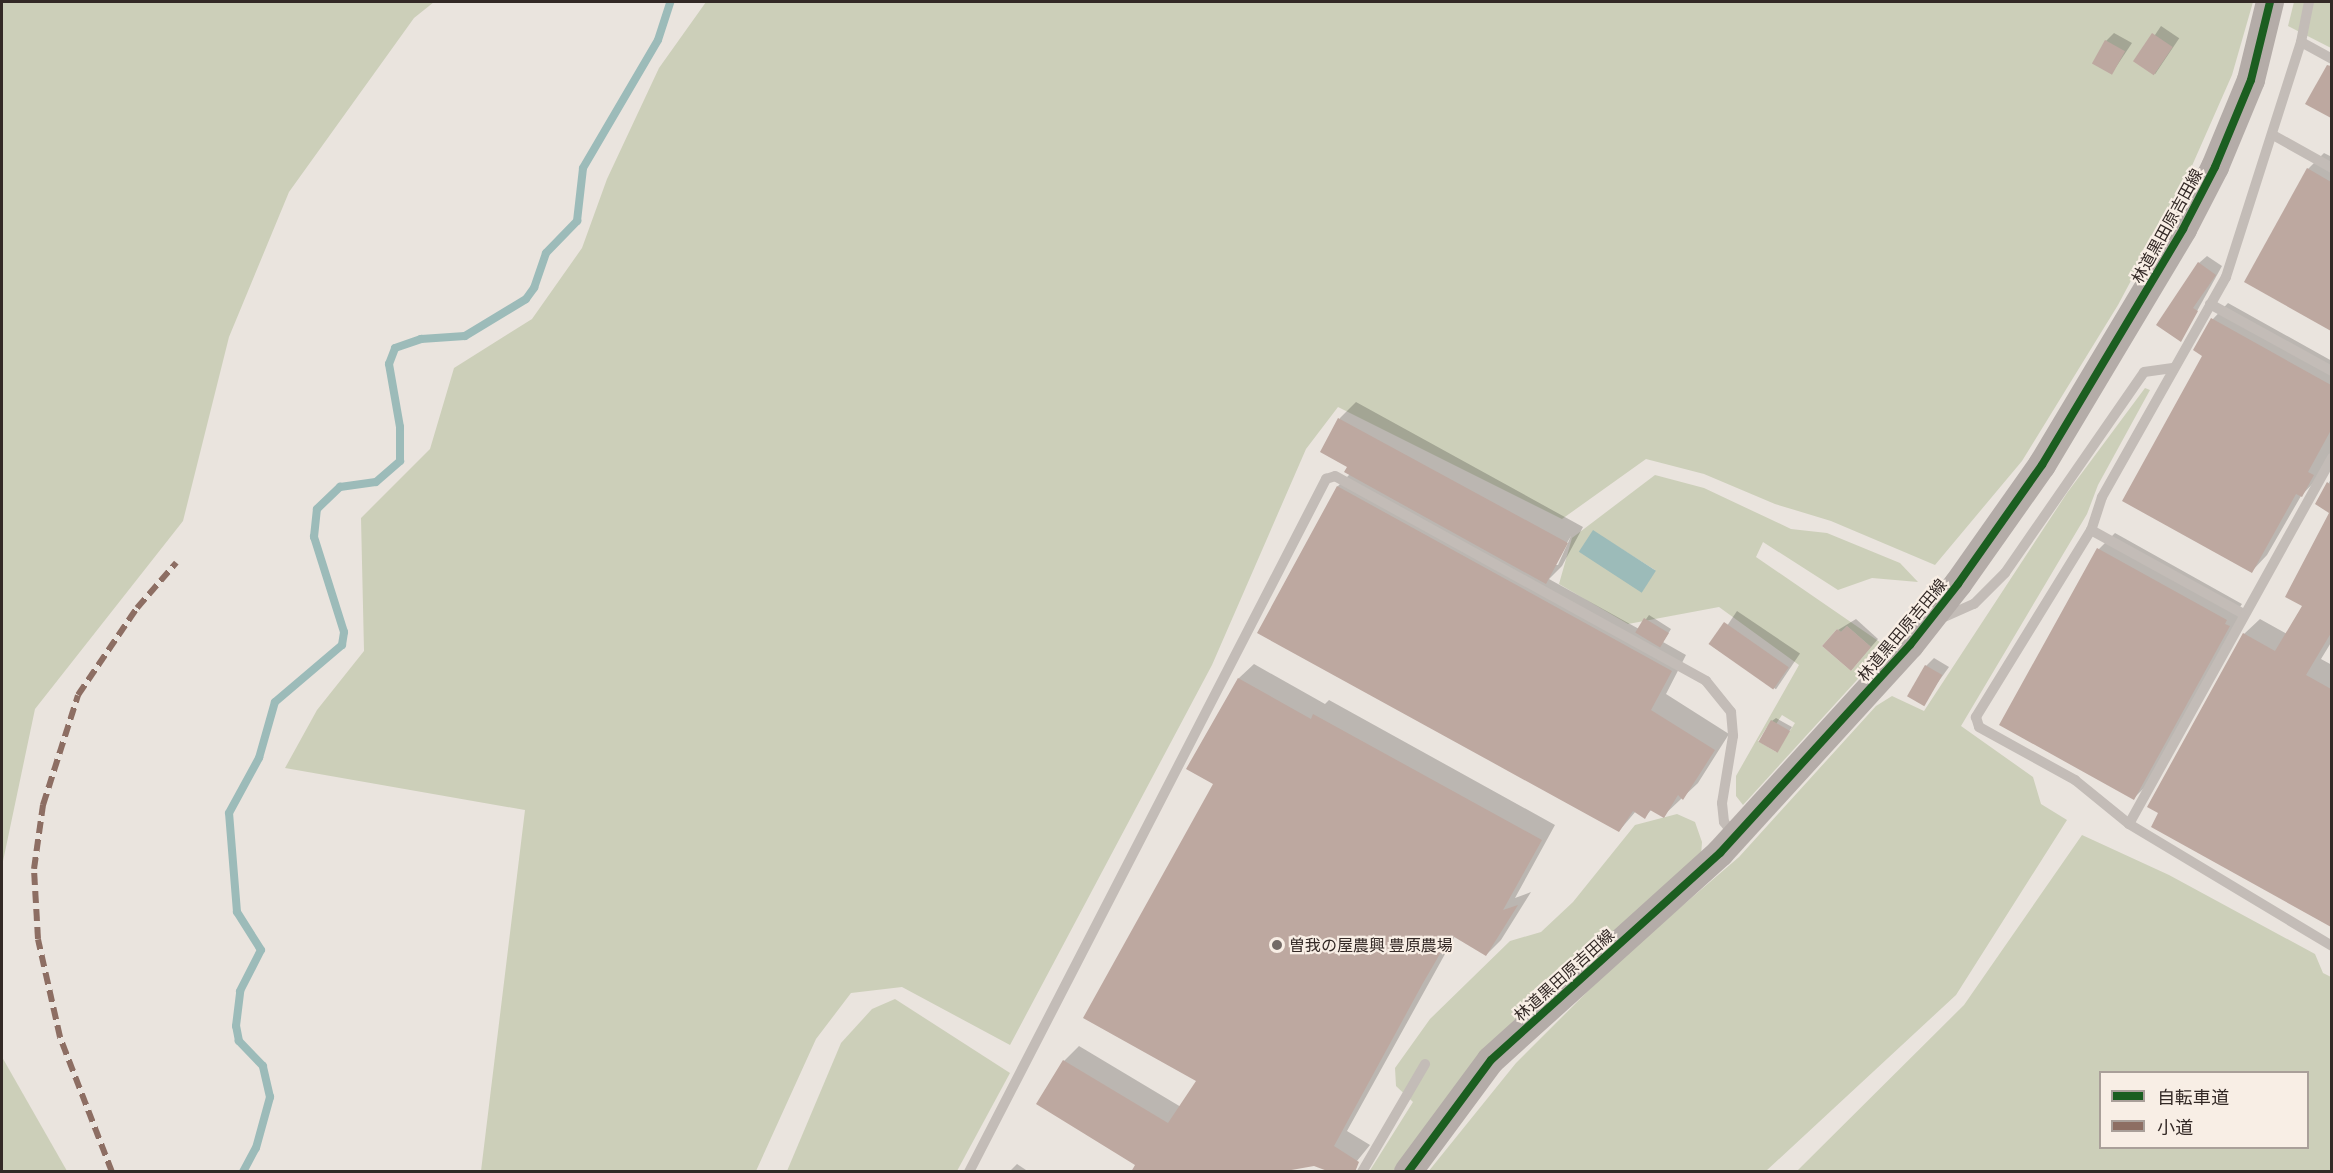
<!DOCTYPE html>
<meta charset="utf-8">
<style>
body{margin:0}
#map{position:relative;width:2333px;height:1173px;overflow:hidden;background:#eae4de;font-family:"Archivo Narrow","Noto Sans JP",sans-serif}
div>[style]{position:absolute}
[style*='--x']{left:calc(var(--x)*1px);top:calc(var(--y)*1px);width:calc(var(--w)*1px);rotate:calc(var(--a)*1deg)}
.green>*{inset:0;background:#cccfb9}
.water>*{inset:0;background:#9cbbb9;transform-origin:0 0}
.shadow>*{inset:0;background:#0003;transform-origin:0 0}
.stream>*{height:8px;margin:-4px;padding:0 4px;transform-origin:4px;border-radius:4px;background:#9cbbb9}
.building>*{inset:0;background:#bda8a0;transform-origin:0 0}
.lane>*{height:10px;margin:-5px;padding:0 5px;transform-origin:5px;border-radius:5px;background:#c3bcb7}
.secondary>*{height:28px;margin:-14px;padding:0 14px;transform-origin:14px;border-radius:14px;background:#b4aca8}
.quiet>*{height:6px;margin-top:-3px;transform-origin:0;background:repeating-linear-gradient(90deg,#8d6e63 0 12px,transparent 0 18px)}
.cycleway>*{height:8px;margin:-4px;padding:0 4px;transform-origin:4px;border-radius:4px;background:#1b5e20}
.dots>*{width:16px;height:16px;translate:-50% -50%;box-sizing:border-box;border:3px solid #f8eee5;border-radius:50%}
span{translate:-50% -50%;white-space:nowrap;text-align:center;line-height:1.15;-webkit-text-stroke:4.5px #f8eee5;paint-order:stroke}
.street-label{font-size:16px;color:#332926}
.poi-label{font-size:16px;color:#332926}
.left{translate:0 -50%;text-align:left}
.frame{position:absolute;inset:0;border:3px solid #332926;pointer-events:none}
.legend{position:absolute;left:2099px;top:1071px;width:210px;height:78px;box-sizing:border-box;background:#f8eee5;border:2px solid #a99f99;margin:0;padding:8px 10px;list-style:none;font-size:18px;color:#332926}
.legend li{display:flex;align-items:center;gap:12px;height:30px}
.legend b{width:30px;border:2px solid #a99f99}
</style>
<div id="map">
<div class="green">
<i style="clip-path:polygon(2px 2px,434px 2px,414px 18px,289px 192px,229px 337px,183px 521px,35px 709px,2px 866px)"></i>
<i style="clip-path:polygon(706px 2px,2253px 2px,2232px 75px,2191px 168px,2118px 305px,2022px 461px,1935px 565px,1831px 521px,1775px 504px,1704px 474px,1646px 459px,1562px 519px,1338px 407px,1306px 449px,1212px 665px,1010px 1045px,902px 987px,851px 993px,816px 1039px,756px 1171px,481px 1171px,525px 810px,285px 768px,317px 710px,364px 651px,361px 518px,430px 449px,454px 368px,532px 319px,582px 248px,607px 179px,659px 68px)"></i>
<i style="clip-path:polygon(2294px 2px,2331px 2px,2331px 48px,2288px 26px)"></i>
<i style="clip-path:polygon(2145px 388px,2150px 390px,2098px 485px,2087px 514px,1961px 726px,2033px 777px,2041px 804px,2067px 820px,1956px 995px,1766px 1171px,1428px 1172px,1516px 1063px,1618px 961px,1739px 857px,1876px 706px,1892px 696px,1924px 711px,2067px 493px)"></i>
<i style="clip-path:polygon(evenodd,1655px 475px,1704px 488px,1791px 529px,1827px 533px,1900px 563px,1918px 582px,1872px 578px,1838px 590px,1763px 542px,1756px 557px,1887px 647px,1743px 805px,1736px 796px,1736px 776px,1799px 665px,1719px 607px,1628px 624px,1559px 584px,1572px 538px,1655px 475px,1593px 531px,1655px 570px,1643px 590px,1587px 555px,1593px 531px,1655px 475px,1847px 626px,1871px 647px,1851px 671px,1822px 646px,1837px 629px,1841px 632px,1847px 626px,1655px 475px,1782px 715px,1795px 723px,1776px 752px,1758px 741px,1767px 727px,1772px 730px,1782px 715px)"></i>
<i style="clip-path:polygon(1677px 814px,1695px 822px,1702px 842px,1701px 856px,1399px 1171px,1369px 1172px,1413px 1102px,1396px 1086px,1395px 1068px,1430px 1019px,1510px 941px,1541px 932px,1573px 902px,1635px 825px)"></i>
<i style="clip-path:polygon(evenodd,2082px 835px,2169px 875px,2315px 954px,2323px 973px,2331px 977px,2331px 1171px,1797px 1171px,1964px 1005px,2082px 835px,2308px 1072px,2308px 1148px,2100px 1148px,2100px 1072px,2308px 1072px)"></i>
<i style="clip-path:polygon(895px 999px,1010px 1073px,957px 1171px,787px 1171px,841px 1043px,872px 1009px)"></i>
<i style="clip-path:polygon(2px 1057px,67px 1171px,2px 1171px)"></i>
</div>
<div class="water">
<i style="left:1593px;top:530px;width:75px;height:26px;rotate:33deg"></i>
</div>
<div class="shadow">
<i style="left:2161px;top:26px;width:22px;height:43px;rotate:34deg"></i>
<i style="clip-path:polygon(2114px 33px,2132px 43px,2112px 73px,2106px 41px)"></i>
<i style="clip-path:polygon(2332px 65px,2332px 117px,2307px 103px)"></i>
<i style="clip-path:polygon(2324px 153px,2332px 157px,2332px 329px,2246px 282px,2308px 169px)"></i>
<i style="clip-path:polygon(2207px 256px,2222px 266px,2181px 340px,2199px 263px)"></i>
<i style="clip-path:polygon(2228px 303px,2332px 361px,2332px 455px,2317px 479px,2301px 496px,2267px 555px,2252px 571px,2204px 356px,2213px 319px)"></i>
<i style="clip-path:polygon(evenodd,1356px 402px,1583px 527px,1562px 566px,1549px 579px,1639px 629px,1649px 615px,1671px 629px,1663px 642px,1686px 655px,1666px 694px,1729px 734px,1698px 783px,1663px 816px,1652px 809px,1645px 817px,1636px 811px,1619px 831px,1259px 632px,1338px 486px,1350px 474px,1349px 466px,1322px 451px,1340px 418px,1356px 402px,1571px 536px,1558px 565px,1554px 565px,1571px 536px)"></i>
<i style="clip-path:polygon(2332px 477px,2332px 641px,2321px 659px,2332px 665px,2332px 925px,2153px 826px,2244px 634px,2260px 619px,2287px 634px,2304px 605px,2287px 596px,2331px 512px,2317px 504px)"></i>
<i style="clip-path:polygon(2115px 533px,2242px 604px,2240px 607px,2245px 610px,2150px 782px,2134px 798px,2099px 549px)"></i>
<i style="left:1737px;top:611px;width:76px;height:43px;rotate:34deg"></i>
<i style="clip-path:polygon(1856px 619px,1878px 639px,1859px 661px,1838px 630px)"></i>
<i style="clip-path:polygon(1934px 658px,1949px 667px,1923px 703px,1926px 666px)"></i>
<i style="clip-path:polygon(1254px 664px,1325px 704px,1329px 700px,1555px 825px,1515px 898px,1531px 892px,1501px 940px,1486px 955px,1455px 936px,1347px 1131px,1370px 1145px,1348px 1172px,1314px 1165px,1284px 1169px,1287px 1172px,1133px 1172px,1137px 1164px,1064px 1061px,1079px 1046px,1181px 1107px,1198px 1080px,1215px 784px,1239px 678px)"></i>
<i style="clip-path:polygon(1776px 718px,1792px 727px,1776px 751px,1772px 721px)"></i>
<i style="clip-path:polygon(1017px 1164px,1029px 1172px,1009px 1172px)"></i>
</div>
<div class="stream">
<i style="--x:243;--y:1172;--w:27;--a:-62"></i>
<i style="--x:256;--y:1148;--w:53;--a:-74.6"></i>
<i style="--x:270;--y:1097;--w:32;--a:-103"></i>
<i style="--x:263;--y:1066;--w:35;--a:-134"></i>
<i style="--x:239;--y:1041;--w:15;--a:-101"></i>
<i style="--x:236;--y:1026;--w:35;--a:-83"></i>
<i style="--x:240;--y:991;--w:46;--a:-62.9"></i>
<i style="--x:261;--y:950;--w:45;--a:-122.3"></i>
<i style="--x:237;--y:912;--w:99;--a:-94.6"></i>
<i style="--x:229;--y:813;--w:63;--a:-61.4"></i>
<i style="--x:259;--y:758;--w:58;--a:-74.1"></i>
<i style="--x:275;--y:702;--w:88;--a:-40.4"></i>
<i style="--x:342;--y:645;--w:13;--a:-81"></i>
<i style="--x:344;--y:632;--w:100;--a:-107.5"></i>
<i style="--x:314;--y:537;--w:28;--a:-84"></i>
<i style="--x:317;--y:509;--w:32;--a:-44"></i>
<i style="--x:340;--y:487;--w:36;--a:-8"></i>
<i style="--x:376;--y:482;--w:32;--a:-41"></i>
<i style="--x:400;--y:461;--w:34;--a:-90"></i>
<i style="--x:400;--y:427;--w:64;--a:-99.9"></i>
<i style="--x:389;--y:364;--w:17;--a:-69"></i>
<i style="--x:395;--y:348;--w:28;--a:-19"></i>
<i style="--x:421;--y:339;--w:44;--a:-3.9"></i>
<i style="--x:465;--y:336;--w:71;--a:-31.2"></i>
<i style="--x:526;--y:299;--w:14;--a:-54"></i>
<i style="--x:534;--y:288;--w:37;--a:-71"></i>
<i style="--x:546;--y:253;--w:45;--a:-45.9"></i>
<i style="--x:577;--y:221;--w:53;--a:-83.5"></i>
<i style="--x:583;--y:168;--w:148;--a:-59.6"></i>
<i style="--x:658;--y:40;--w:40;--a:-72"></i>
</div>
<div class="building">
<i style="left:2152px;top:33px;width:25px;height:34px;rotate:34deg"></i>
<i style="left:2105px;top:40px;width:23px;height:27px;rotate:29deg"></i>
<i style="clip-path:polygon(2327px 65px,2331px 66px,2331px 118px,2305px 104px)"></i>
<i style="clip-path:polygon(2307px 168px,2331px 182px,2331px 331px,2244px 282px)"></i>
<i style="clip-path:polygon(2198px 262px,2216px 275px,2193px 308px,2198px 311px,2181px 342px,2156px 325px)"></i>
<i style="clip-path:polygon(2211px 318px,2331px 385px,2331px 430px,2308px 472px,2314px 475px,2302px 497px,2296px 494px,2252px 573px,2122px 501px,2202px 356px,2193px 350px)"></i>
<i style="clip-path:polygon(1338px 418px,1568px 543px,1546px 584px,1344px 472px,1347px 467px,1320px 452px)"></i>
<i style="clip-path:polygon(2327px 482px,2331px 485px,2331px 633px,2306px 675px,2331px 689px,2331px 927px,2151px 827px,2158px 813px,2147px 807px,2243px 633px,2275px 651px,2302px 606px,2285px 597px,2329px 513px,2315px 504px)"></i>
<i style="clip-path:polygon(1337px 486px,1672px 671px,1651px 710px,1715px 750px,1683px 800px,1678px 795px,1664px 818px,1650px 810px,1645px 819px,1633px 811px,1619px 832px,1257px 633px)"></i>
<i style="clip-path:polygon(2097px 548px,2227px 620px,2225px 624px,2230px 626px,2134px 800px,1999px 725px)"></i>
<i style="left:1644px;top:618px;width:29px;height:17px;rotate:31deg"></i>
<i style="left:1724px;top:622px;width:79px;height:27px;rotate:35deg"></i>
<i style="clip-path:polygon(1847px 626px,1871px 647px,1851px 671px,1822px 646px,1837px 629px,1841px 632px)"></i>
<i style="left:1925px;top:665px;width:20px;height:36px;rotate:30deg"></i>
<i style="clip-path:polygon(1238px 678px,1311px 719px,1313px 714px,1542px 840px,1503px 910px,1518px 905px,1486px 956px,1451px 935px,1423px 983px,1334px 1146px,1359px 1162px,1355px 1172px,1330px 1172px,1314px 1166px,1280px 1172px,1131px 1172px,1135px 1165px,1036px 1104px,1063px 1060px,1168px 1123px,1196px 1081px,1083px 1018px,1213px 784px,1186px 769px)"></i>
<i style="left:1771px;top:720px;width:22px;height:25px;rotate:30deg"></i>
</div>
<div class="lane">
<i style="--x:2301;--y:42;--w:41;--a:-78.7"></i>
<i style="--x:2332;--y:59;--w:35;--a:-151"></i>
<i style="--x:2301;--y:42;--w:247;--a:107.7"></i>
<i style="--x:2226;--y:277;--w:253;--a:119.4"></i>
<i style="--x:2102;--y:497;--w:35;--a:108"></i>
<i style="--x:2091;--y:530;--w:220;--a:121.6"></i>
<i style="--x:1976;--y:717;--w:10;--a:73"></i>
<i style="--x:1979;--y:727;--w:110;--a:28.9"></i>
<i style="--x:2075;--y:780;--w:70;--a:39.2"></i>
<i style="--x:2129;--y:824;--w:237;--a:31"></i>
<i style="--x:2273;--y:135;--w:68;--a:29.2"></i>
<i style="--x:2210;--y:304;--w:139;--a:28.8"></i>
<i style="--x:2091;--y:530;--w:175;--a:28.8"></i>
<i style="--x:1942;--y:618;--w:35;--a:-24"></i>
<i style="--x:1974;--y:604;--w:44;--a:-45"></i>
<i style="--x:2005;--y:573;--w:244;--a:-55.3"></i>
<i style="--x:2144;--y:372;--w:29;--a:-8"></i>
<i style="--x:2129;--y:824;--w:419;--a:-61"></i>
<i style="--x:969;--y:1172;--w:780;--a:-62.74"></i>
<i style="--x:1326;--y:479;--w:9;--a:-18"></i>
<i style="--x:1335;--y:476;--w:424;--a:28.9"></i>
<i style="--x:1706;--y:681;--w:40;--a:51"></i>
<i style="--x:1731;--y:712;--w:24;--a:85"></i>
<i style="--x:1733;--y:736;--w:68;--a:99.3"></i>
<i style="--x:1722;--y:803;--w:19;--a:84"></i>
<i style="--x:1724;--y:822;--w:16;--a:52"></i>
<i style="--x:1362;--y:1172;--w:125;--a:-59.7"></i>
</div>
<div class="secondary">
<i style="--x:1408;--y:1172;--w:139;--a:-53.5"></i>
<i style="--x:1491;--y:1060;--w:309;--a:-42.1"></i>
<i style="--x:1720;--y:853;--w:282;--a:-47.6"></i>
<i style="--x:1910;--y:645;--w:78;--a:-51.8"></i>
<i style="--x:1958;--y:584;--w:146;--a:-54.8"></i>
<i style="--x:2042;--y:465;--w:275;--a:-59.1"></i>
<i style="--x:2183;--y:229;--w:70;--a:-62.7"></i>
<i style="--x:2215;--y:167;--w:94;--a:-67.5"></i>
<i style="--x:2251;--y:80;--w:80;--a:-76.3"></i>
</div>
<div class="quiet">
<i style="--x:112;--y:1172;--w:145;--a:-111.1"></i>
<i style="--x:60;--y:1037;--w:100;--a:-102.7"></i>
<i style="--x:38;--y:939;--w:70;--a:-93.3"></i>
<i style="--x:34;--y:869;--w:65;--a:-82"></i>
<i style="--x:43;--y:805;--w:115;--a:-72.3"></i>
<i style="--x:78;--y:695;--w:105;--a:-55.9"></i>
<i style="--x:137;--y:608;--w:60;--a:-49.1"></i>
</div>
<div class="cycleway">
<i style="--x:1408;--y:1172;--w:139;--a:-53.5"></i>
<i style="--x:1491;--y:1060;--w:309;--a:-42.1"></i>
<i style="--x:1720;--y:853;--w:282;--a:-47.6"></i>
<i style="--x:1910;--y:645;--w:78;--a:-51.8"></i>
<i style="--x:1958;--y:584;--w:146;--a:-54.8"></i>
<i style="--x:2042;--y:465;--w:275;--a:-59.1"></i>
<i style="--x:2183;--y:229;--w:70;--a:-62.7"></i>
<i style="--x:2215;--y:167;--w:94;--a:-67.5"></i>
<i style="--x:2251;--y:80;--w:80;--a:-76.3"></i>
</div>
<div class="dots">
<i style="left:1277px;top:945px;background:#736a66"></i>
</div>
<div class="street-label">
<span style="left:2167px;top:226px;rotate:-61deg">林道黒田原吉田線</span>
<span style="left:1902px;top:630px;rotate:-50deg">林道黒田原吉田線</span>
<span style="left:1564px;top:975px;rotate:-42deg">林道黒田原吉田線</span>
</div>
<div class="poi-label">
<span class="left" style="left:1289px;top:945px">曽我の屋農興 豊原農場</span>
</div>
<div class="frame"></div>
<ul class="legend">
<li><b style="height:8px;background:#1b5e20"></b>自転車道</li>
<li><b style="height:8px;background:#8d6e63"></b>小道</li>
</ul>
</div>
